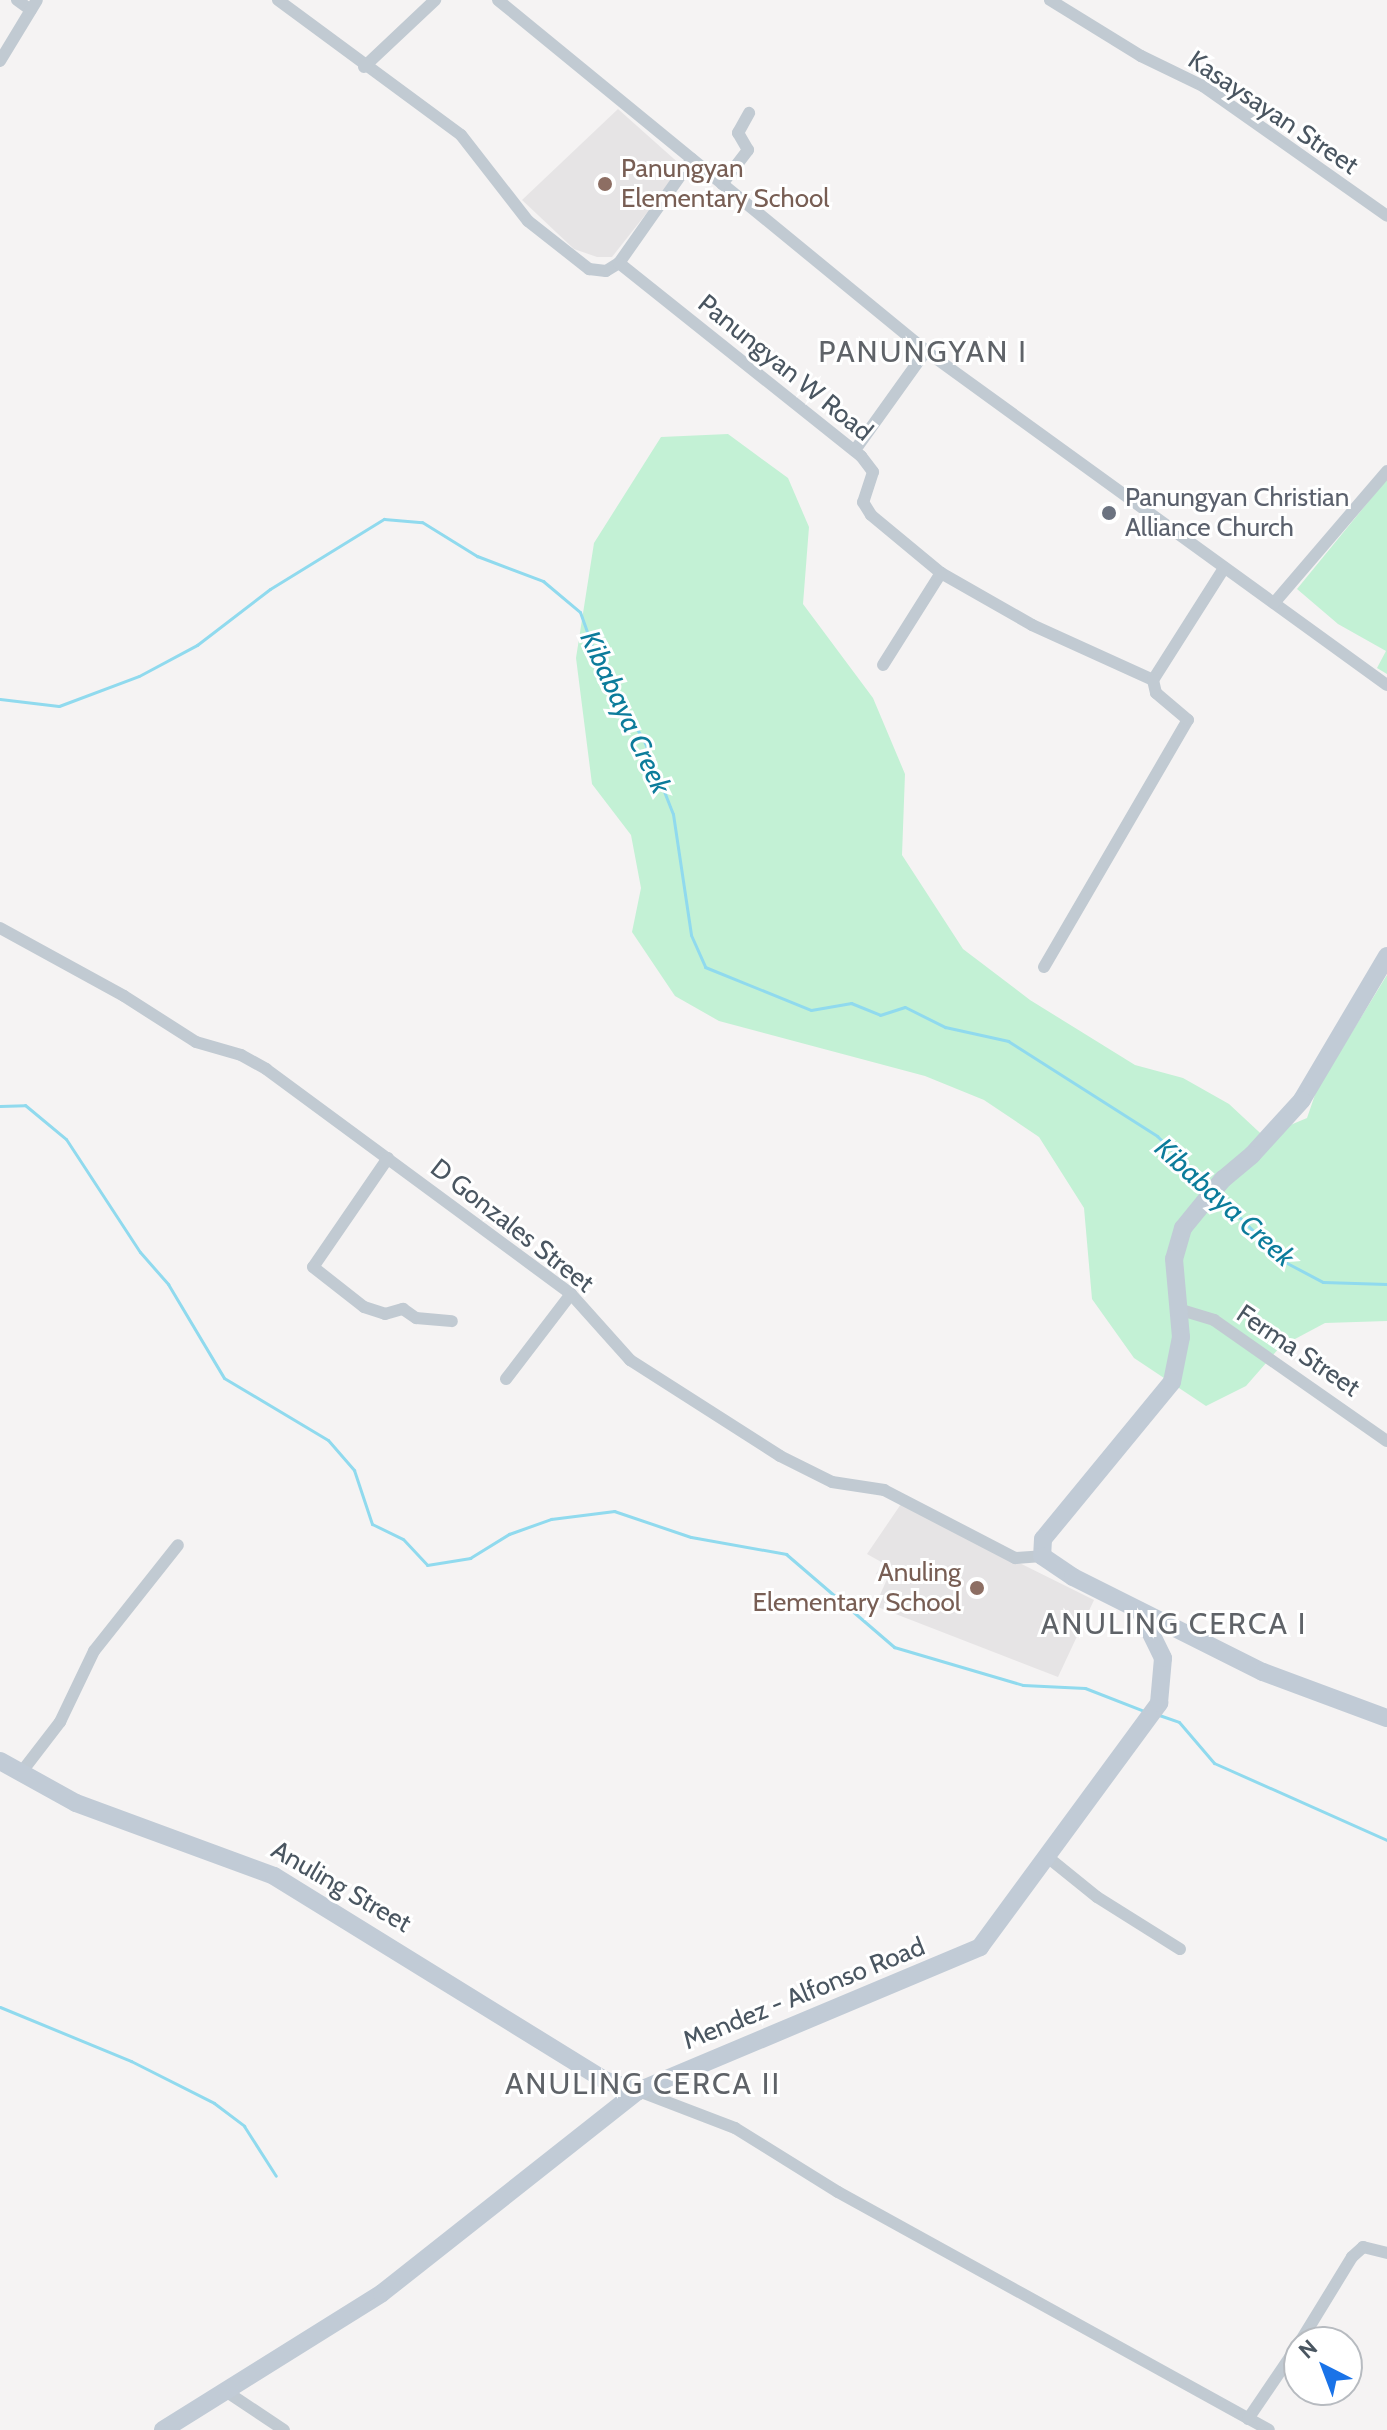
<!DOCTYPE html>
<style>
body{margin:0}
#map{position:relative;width:1387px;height:2430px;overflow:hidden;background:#f5f3f3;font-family:Cabin,sans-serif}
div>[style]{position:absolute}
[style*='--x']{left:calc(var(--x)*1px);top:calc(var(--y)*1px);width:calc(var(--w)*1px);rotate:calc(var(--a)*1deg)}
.education>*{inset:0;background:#e6e4e5}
.green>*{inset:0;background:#c3f1d5}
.stream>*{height:3px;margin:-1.5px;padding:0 1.5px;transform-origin:1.5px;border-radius:1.5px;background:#90daee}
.street>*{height:12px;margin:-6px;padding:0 6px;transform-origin:6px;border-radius:6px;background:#c1cad2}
.secondary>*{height:18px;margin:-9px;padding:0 9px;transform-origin:9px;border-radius:9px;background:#c1cbd6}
.dots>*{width:22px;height:22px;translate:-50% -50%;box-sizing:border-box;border:4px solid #fff;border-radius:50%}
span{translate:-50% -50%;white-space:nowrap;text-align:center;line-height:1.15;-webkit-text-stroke:6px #fff;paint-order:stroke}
.street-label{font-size:26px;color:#4a5661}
.education-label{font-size:26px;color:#785e54}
.left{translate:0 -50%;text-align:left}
.right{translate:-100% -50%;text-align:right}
.worship-label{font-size:26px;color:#5b616d}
.water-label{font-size:28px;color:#0c7c9b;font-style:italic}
.quarter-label{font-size:30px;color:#5f6368;letter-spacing:2px}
.north{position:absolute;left:1283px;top:2326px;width:80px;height:80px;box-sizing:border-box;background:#fff;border:2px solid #b7bbc0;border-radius:50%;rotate:318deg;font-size:22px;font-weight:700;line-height:32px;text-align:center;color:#4a5661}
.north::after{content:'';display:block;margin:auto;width:28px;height:36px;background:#1a73e8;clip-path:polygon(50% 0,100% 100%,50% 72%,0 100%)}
</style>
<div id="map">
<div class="education">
<i style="clip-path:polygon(618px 109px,683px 167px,612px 257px,597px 257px,574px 249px,522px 200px)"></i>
<i style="clip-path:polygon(901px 1504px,1094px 1600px,1058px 1677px,875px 1606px,888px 1577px,876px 1574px,883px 1563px,867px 1554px)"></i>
</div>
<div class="green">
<i style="clip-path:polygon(728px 434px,788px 478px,809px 527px,803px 604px,873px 698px,905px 774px,902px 855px,963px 949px,1030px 1000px,1135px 1065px,1183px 1078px,1229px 1104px,1272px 1144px,1288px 1126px,1307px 1118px,1317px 1089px,1387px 975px,1387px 1321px,1325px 1323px,1280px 1347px,1246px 1386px,1206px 1406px,1134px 1358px,1092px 1299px,1084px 1208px,1039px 1137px,984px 1100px,925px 1076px,719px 1021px,675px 996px,632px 932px,641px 888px,631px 835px,592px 784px,576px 658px,594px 543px,661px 437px)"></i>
<i style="clip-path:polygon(1387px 479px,1387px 674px,1377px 668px,1386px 651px,1338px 624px,1297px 589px)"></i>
</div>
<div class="stream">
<i style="--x:0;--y:699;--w:59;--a:6.8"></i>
<i style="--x:59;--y:706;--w:85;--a:-20.6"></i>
<i style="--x:139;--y:676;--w:66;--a:-28.1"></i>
<i style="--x:197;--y:645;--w:92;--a:-37.5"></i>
<i style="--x:270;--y:589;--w:134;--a:-31.6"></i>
<i style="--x:384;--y:519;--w:38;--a:5"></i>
<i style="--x:422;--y:522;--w:65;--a:31.7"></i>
<i style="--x:477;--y:556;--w:71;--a:20.7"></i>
<i style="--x:543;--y:581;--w:48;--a:40"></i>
<i style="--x:580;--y:612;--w:48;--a:70.4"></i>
<i style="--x:596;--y:657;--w:99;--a:60.3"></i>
<i style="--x:645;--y:743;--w:76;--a:68.5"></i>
<i style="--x:673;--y:814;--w:122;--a:81.5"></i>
<i style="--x:691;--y:935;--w:35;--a:66"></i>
<i style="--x:705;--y:967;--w:114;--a:22.1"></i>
<i style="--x:811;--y:1010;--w:41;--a:-9.9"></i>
<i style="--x:851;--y:1003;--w:31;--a:22"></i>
<i style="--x:880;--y:1015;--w:26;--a:-18"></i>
<i style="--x:905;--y:1007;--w:45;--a:26.6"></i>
<i style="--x:945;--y:1027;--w:65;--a:12.5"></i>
<i style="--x:1008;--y:1041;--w:177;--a:32.5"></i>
<i style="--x:1157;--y:1136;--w:71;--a:43.3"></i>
<i style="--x:0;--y:1106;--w:25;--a:-2"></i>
<i style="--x:25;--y:1105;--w:53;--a:39.7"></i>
<i style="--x:66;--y:1139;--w:135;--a:56.8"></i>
<i style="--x:140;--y:1252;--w:43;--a:48.8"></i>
<i style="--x:168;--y:1284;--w:109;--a:59.2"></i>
<i style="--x:224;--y:1378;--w:121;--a:30.8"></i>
<i style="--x:328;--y:1440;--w:40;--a:49"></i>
<i style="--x:354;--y:1470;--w:57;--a:71.6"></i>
<i style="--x:372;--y:1524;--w:34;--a:26"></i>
<i style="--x:403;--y:1539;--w:35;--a:47"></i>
<i style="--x:427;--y:1565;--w:44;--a:-9.2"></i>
<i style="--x:470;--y:1558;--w:46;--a:-31.6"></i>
<i style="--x:509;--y:1534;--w:45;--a:-19.7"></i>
<i style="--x:551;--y:1519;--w:64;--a:-7.2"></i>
<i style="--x:614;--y:1511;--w:81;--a:18.7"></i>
<i style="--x:691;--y:1537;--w:97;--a:10.1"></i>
<i style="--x:786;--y:1554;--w:143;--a:40.7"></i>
<i style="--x:894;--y:1647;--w:134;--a:16.4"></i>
<i style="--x:1023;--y:1685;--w:62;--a:2.8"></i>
<i style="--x:1085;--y:1688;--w:63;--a:21.3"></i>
<i style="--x:1219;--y:1197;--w:93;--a:44.6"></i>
<i style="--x:1285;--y:1262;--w:43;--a:27.8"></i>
<i style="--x:1323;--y:1282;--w:64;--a:1.8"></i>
<i style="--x:1159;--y:1715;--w:21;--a:19"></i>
<i style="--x:1179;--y:1722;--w:54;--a:49.5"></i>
<i style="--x:1214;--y:1763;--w:189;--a:24"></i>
<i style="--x:0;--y:2007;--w:142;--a:22.4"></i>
<i style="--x:131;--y:2061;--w:93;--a:26.8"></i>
<i style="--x:214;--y:2103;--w:38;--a:37"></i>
<i style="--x:244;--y:2126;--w:59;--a:57.4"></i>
</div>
<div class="street">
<i style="--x:17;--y:0;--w:17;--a:36"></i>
<i style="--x:278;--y:0;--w:227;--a:36.4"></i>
<i style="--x:461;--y:135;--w:109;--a:52.1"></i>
<i style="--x:528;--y:221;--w:78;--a:38.2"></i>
<i style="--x:589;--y:269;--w:17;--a:7"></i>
<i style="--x:606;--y:271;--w:15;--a:-32"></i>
<i style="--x:619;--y:263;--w:127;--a:-54.9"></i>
<i style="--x:498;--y:0;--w:559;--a:39.33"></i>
<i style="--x:930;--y:354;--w:564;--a:35.92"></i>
<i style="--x:1050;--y:0;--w:107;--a:31.6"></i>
<i style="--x:1141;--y:56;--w:69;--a:25.8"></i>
<i style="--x:1203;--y:86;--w:225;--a:35.2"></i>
<i style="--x:0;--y:61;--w:71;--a:-58.8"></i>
<i style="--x:364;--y:67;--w:98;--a:-43.3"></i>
<i style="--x:722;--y:184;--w:43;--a:-52.6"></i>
<i style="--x:748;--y:150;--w:20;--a:-120"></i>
<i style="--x:738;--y:133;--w:23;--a:-61"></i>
<i style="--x:619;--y:263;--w:310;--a:38.6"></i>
<i style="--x:861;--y:456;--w:20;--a:53"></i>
<i style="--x:873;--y:472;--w:32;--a:108"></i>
<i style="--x:863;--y:502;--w:15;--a:58"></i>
<i style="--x:871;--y:515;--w:91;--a:39.6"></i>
<i style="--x:941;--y:573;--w:105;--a:29.7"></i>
<i style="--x:1032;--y:625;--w:133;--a:24.4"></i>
<i style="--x:1153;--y:680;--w:133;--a:-57.6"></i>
<i style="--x:855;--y:450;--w:122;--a:-54.4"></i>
<i style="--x:1274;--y:603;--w:174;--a:-49.4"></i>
<i style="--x:883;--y:665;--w:109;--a:-57.8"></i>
<i style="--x:0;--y:928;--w:141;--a:28.7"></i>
<i style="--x:124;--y:996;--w:85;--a:32.6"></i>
<i style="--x:196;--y:1042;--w:47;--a:16.1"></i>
<i style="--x:241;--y:1055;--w:29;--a:29"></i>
<i style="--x:266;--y:1069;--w:379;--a:36.4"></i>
<i style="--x:571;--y:1294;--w:89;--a:48.2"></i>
<i style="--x:630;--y:1360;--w:178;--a:32.6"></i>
<i style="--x:780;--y:1456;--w:58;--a:26.6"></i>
<i style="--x:832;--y:1482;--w:53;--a:8.7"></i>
<i style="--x:884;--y:1490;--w:148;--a:27.4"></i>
<i style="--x:1015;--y:1558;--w:27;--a:-4"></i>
<i style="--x:1044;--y:967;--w:286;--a:-59.8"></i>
<i style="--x:1188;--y:720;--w:42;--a:-139.8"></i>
<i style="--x:1156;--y:693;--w:13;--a:-103"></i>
<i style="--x:388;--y:1158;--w:132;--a:124.5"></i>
<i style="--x:313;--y:1267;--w:65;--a:38.1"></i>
<i style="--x:364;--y:1307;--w:22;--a:18"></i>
<i style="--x:385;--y:1314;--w:19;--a:-16"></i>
<i style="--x:403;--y:1309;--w:16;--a:35"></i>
<i style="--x:416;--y:1318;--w:36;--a:5"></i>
<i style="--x:1178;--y:1309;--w:38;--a:17"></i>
<i style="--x:1214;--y:1320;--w:211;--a:35"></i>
<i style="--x:506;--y:1379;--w:107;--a:-52.6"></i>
<i style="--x:20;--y:1774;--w:66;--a:-52.4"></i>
<i style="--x:60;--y:1722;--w:79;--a:-64.4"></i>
<i style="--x:94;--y:1651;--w:135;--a:-51.6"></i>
<i style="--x:1045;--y:1855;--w:67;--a:38.9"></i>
<i style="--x:1097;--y:1897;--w:98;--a:32.1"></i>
<i style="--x:641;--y:2092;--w:101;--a:21"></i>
<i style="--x:735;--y:2128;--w:121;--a:31.9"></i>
<i style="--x:838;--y:2192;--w:492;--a:28.9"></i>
<i style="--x:1300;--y:2342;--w:100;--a:-58.5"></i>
<i style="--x:1352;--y:2257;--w:15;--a:-42"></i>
<i style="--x:1363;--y:2247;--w:25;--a:14"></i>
<i style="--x:224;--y:2390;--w:72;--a:33.7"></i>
<i style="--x:1248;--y:2419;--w:91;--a:-55.8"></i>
</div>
<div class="secondary">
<i style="--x:1387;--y:956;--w:167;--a:120.6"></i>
<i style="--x:1302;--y:1100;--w:74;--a:132.3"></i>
<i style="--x:1252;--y:1155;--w:38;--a:140"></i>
<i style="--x:1223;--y:1179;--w:63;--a:129.2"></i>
<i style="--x:1183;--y:1228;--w:32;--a:106"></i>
<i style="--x:1174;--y:1259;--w:78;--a:84.9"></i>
<i style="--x:1181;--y:1337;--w:46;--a:101.3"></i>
<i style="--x:1172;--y:1382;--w:203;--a:129.4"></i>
<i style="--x:1043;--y:1539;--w:17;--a:93"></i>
<i style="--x:1042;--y:1556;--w:37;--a:34"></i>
<i style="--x:1073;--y:1577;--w:212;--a:26.6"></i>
<i style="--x:1263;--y:1672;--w:132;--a:20.4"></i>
<i style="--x:0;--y:1761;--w:87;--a:28.9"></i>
<i style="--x:76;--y:1803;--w:211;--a:20.2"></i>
<i style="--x:274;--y:1876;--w:388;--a:31.7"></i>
<i style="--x:604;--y:2080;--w:36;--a:18"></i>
<i style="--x:163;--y:2430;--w:258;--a:-32"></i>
<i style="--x:382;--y:2293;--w:326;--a:-38.3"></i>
<i style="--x:638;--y:2091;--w:371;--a:-22.8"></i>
<i style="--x:980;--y:1947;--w:303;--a:-53.7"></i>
<i style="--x:1159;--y:1703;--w:45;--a:-84.9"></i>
<i style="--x:1163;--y:1658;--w:52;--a:-116.1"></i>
</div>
<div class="dots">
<i style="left:605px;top:184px;background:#8d6e63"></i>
<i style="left:1109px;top:513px;background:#6b7280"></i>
<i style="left:977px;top:1588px;background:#8d6e63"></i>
</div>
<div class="street-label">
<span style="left:1273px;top:113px;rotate:34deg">Kasaysayan Street</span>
<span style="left:785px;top:368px;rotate:39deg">Panungyan W Road</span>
<span style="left:512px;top:1226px;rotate:38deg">D Gonzales Street</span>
<span style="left:1298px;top:1351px;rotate:34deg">Ferma Street</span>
<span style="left:341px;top:1887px;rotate:30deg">Anuling Street</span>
<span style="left:804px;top:1994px;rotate:-22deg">Mendez - Alfonso Road</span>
</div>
<div class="education-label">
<span class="left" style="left:621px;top:184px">Panungyan<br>Elementary School</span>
<span class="right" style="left:961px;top:1588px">Anuling<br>Elementary School</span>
</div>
<div class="worship-label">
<span class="left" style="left:1125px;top:513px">Panungyan Christian<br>Alliance Church</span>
</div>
<div class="water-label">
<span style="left:626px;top:712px;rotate:65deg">Kibabaya Creek</span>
<span style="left:1225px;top:1202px;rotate:42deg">Kibabaya Creek</span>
</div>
<div class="quarter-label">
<span style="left:923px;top:352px">PANUNGYAN I</span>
<span style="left:1174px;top:1624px">ANULING CERCA I</span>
<span style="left:643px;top:2084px">ANULING CERCA II</span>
</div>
<div class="north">N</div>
</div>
